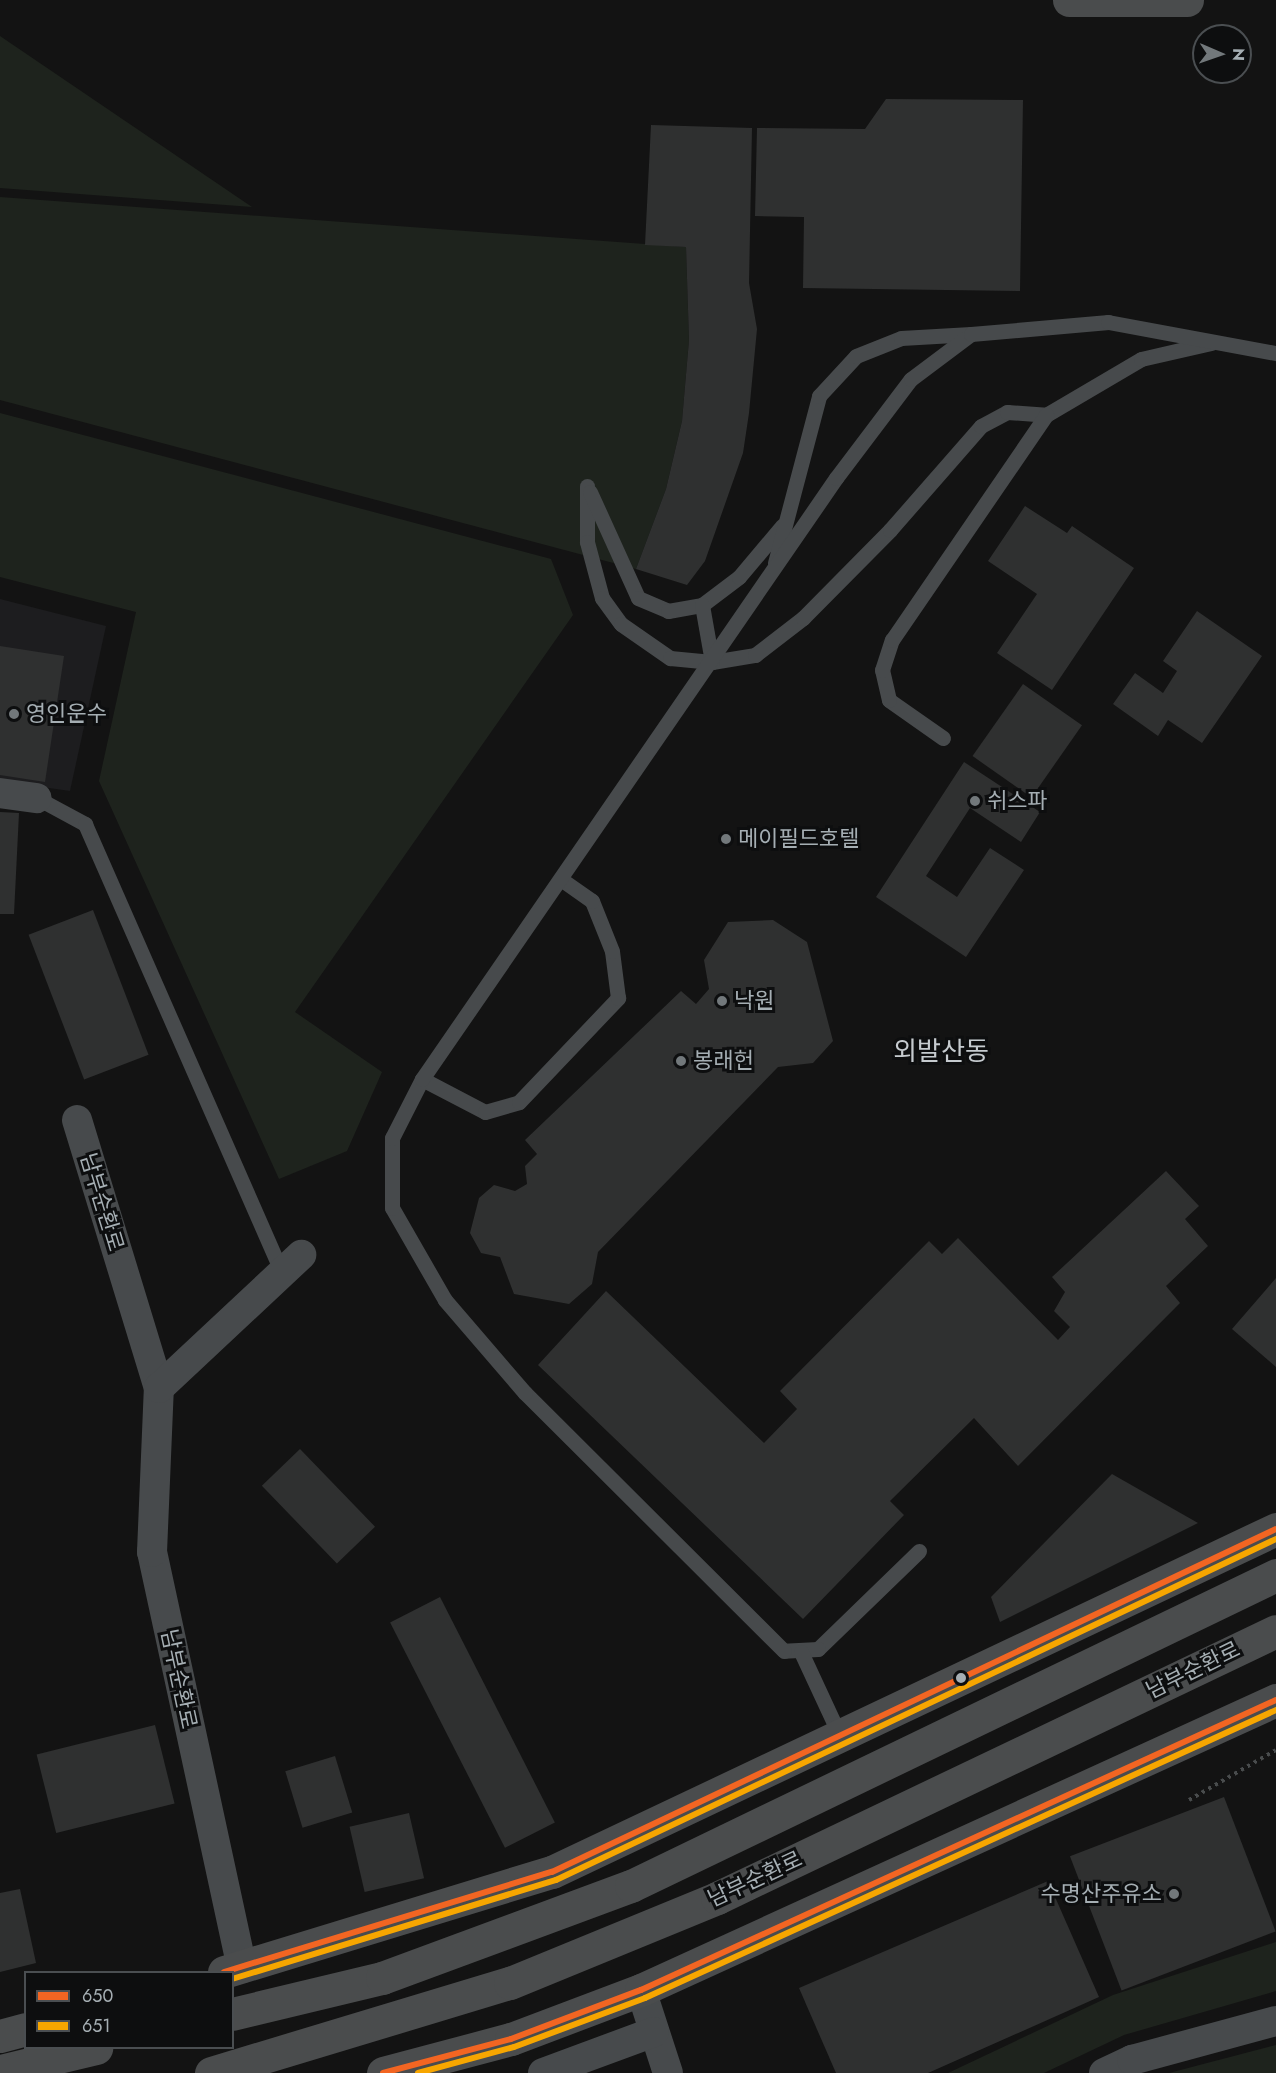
<!DOCTYPE html>
<meta charset="utf-8">
<style>
body{margin:0}
#map{position:relative;width:1276px;height:2073px;overflow:hidden;background:#131313;font-family:Jost,"Noto Sans KR",sans-serif}
div>[style]{position:absolute}
[style*='--x']{left:calc(var(--x)*1px);top:calc(var(--y)*1px);width:calc(var(--w)*1px);rotate:calc(var(--a)*1deg)}
.built>*{inset:0;background:#1d1d1f}
.green>*{inset:0;background:#1e231d}
.building>*{inset:0;background:#2f3030;transform-origin:0 0}
.path>*{height:4px;margin-top:-2px;transform-origin:0;background:repeating-linear-gradient(90deg,#494c4d 0 3px,transparent 0 7.5px)}
.service>*{height:15px;margin:-7.5px;padding:0 7.5px;transform-origin:7.5px;border-radius:7.5px;background:#474a4c}
.minor>*{height:30px;margin:-15px;padding:0 15px;transform-origin:15px;border-radius:15px;background:#474a4c}
.primary>*{height:33px;margin:-16.5px;padding:0 16.5px;transform-origin:16.5px;border-radius:16.5px;background:#4a4c4d}
.bus-1>*{height:6px;margin:-3px;padding:0 3px;transform-origin:3px;border-radius:3px;background:#f26522}
.bus-2>*{height:6px;margin:-3px;padding:0 3px;transform-origin:3px;border-radius:3px;background:#f7a600}
.dots>*{width:16px;height:16px;translate:-50% -50%;box-sizing:border-box;border:3px solid #0d0e0f;border-radius:50%}
span{translate:-50% -50%;white-space:nowrap;text-align:center;line-height:1.15;-webkit-text-stroke:6px #0d0e0f;paint-order:stroke}
.poi-label{font-size:22px;color:#a5aeb3}
.left{translate:0 -50%;text-align:left}
.right{translate:-100% -50%;text-align:right}
.street-label{font-size:22px;color:#a5aeb3}
.quarter-label{font-size:26px;color:#c6cbcf}
.legend{position:absolute;left:24px;top:1971px;width:210px;height:78px;box-sizing:border-box;background:#0d0e0f;border:2px solid #4a4e51;margin:0;padding:8px 10px;list-style:none;font-size:18px;color:#a5aeb3}
.legend li{display:flex;align-items:center;gap:12px;height:30px}
.legend b{width:30px;border:2px solid #4a4e51}
.north{position:absolute;left:1192px;top:24px;width:60px;height:60px;box-sizing:border-box;background:#0d0e0f;border:2px solid #4a4e51;border-radius:50%;rotate:92deg;font-size:16px;font-weight:700;line-height:24px;text-align:center;color:#a5aeb3}
.north::after{content:'';display:block;margin:auto;width:21px;height:27px;background:#72787b;clip-path:polygon(50% 0,100% 100%,50% 72%,0 100%)}
</style>
<div id="map">
<div class="built">
<i style="clip-path:polygon(0 599px,106px 626px,70px 791px,0 781px)"></i>
</div>
<div class="green">
<i style="clip-path:polygon(0 36px,252px 207px,0 188px)"></i>
<i style="clip-path:polygon(0 197px,686px 247px,689px 340px,682px 421px,666px 489px,636px 569px,0 400px)"></i>
<i style="clip-path:polygon(0 413px,551px 559px,573px 615px,295px 1012px,382px 1072px,347px 1151px,279px 1179px,99px 781px,136px 612px,0 577px)"></i>
<i style="clip-path:polygon(1276px 1942px,1276px 1991px,1124px 2035px,1044px 2073px,948px 2073px,1113px 1995px)"></i>
<i style="clip-path:polygon(1276px 2045px,1276px 2073px,1169px 2073px)"></i>
</div>
<div class="building">
<i style="clip-path:polygon(886px 99px,1023px 100px,1020px 291px,803px 288px,804px 217px,755px 216px,757px 128px,865px 129px)"></i>
<i style="clip-path:polygon(651px 125px,752px 128px,749px 283px,757px 329px,749px 413px,743px 453px,705px 561px,687px 585px,636px 569px,666px 489px,682px 421px,689px 340px,686px 247px,645px 245px)"></i>
<i style="clip-path:polygon(1025px 506px,1067px 533px,1072px 526px,1134px 568px,1052px 690px,997px 653px,1037px 594px,988px 561px)"></i>
<i style="clip-path:polygon(1197px 611px,1262px 656px,1202px 743px,1168px 720px,1158px 736px,1113px 704px,1135px 673px,1163px 693px,1177px 671px,1163px 661px)"></i>
<i style="clip-path:polygon(0 646px,64px 656px,45px 782px,0 775px)"></i>
<i style="left:1023px;top:684px;width:72px;height:88px;rotate:35deg"></i>
<i style="clip-path:polygon(964px 762px,1040px 812px,1021px 842px,970px 808px,926px 876px,957px 897px,990px 848px,1024px 870px,966px 957px,876px 897px)"></i>
<i style="clip-path:polygon(0 812px,19px 813px,14px 914px,0 914px)"></i>
<i style="left:93px;top:910px;width:155px;height:69px;rotate:69deg"></i>
<i style="clip-path:polygon(773px 920px,807px 942px,833px 1041px,813px 1063px,778px 1067px,598px 1252px,592px 1284px,569px 1304px,514px 1294px,500px 1257px,481px 1253px,470px 1233px,479px 1198px,494px 1185px,515px 1191px,527px 1184px,525px 1166px,537px 1154px,525px 1140px,681px 991px,696px 1004px,709px 989px,704px 960px,728px 922px)"></i>
<i style="clip-path:polygon(1166px 1171px,1199px 1206px,1185px 1219px,1208px 1246px,1166px 1286px,1180px 1303px,1018px 1466px,974px 1418px,890px 1501px,904px 1515px,803px 1619px,538px 1365px,606px 1291px,764px 1443px,797px 1409px,780px 1391px,929px 1241px,942px 1254px,958px 1238px,1058px 1340px,1070px 1327px,1054px 1311px,1065px 1292px,1052px 1277px)"></i>
<i style="clip-path:polygon(1276px 1278px,1276px 1367px,1232px 1329px)"></i>
<i style="left:300px;top:1449px;width:108px;height:53px;rotate:46deg"></i>
<i style="clip-path:polygon(1112px 1474px,1198px 1523px,1000px 1622px,991px 1597px)"></i>
<i style="left:440px;top:1597px;width:253px;height:56px;rotate:63deg"></i>
<i style="left:155px;top:1725px;width:81px;height:122px;rotate:76deg"></i>
<i style="left:335px;top:1756px;width:59px;height:52px;rotate:73deg"></i>
<i style="left:1224px;top:1797px;width:144px;height:165px;rotate:69deg"></i>
<i style="left:409px;top:1813px;width:67px;height:61px;rotate:77deg"></i>
<i style="clip-path:polygon(1048px 1881px,1099px 1997px,928px 2073px,836px 2073px,799px 1988px)"></i>
<i style="clip-path:polygon(20px 1889px,36px 1963px,0 1972px,0 1893px)"></i>
</div>
<div class="path">
<i style="--x:1189;--y:1800;--w:100;--a:-29.9"></i>
</div>
<div class="service">
<i style="--x:587;--y:486;--w:56;--a:90"></i>
<i style="--x:587;--y:542;--w:58;--a:75"></i>
<i style="--x:602;--y:598;--w:32;--a:54"></i>
<i style="--x:621;--y:624;--w:60;--a:34.8"></i>
<i style="--x:670;--y:658;--w:42;--a:5.4"></i>
<i style="--x:712;--y:662;--w:44;--a:-9.2"></i>
<i style="--x:755;--y:655;--w:61;--a:-37.6"></i>
<i style="--x:803;--y:618;--w:124;--a:-45.3"></i>
<i style="--x:890;--y:530;--w:138;--a:-48.8"></i>
<i style="--x:981;--y:426;--w:30;--a:-28"></i>
<i style="--x:1007;--y:412;--w:39;--a:4"></i>
<i style="--x:1046;--y:415;--w:110;--a:-30.5"></i>
<i style="--x:1141;--y:359;--w:72;--a:-12.9"></i>
<i style="--x:590;--y:492;--w:116;--a:65.6"></i>
<i style="--x:638;--y:598;--w:33;--a:23"></i>
<i style="--x:668;--y:611;--w:35;--a:-10"></i>
<i style="--x:702;--y:605;--w:46;--a:-37.1"></i>
<i style="--x:739;--y:577;--w:67;--a:-49.9"></i>
<i style="--x:775;--y:563;--w:173;--a:-75.2"></i>
<i style="--x:819;--y:396;--w:54;--a:-47.2"></i>
<i style="--x:856;--y:356;--w:48;--a:-21.8"></i>
<i style="--x:901;--y:338;--w:70;--a:-3.3"></i>
<i style="--x:702;--y:605;--w:58;--a:80"></i>
<i style="--x:943;--y:738;--w:66;--a:-144.9"></i>
<i style="--x:889;--y:700;--w:31;--a:-103"></i>
<i style="--x:882;--y:670;--w:32;--a:-72"></i>
<i style="--x:892;--y:640;--w:273;--a:-55.6"></i>
<i style="--x:37;--y:798;--w:55;--a:28.4"></i>
<i style="--x:85;--y:824;--w:490;--a:66.3"></i>
<i style="--x:422;--y:1079;--w:71;--a:27.6"></i>
<i style="--x:485;--y:1112;--w:35;--a:-16"></i>
<i style="--x:519;--y:1102;--w:144;--a:-46.4"></i>
<i style="--x:618;--y:998;--w:47;--a:-97.3"></i>
<i style="--x:612;--y:951;--w:54;--a:-111.8"></i>
<i style="--x:592;--y:901;--w:38;--a:-145"></i>
<i style="--x:919;--y:1551;--w:141;--a:135.9"></i>
<i style="--x:818;--y:1649;--w:34;--a:177"></i>
<i style="--x:784;--y:1651;--w:366;--a:-135.1"></i>
<i style="--x:525;--y:1393;--w:123;--a:-130.7"></i>
<i style="--x:445;--y:1300;--w:106;--a:-119.9"></i>
<i style="--x:392;--y:1208;--w:70;--a:-90"></i>
<i style="--x:392;--y:1138;--w:66;--a:-63"></i>
<i style="--x:422;--y:1079;--w:730;--a:-55.44"></i>
<i style="--x:836;--y:478;--w:124;--a:-52.9"></i>
<i style="--x:911;--y:379;--w:75;--a:-36.9"></i>
<i style="--x:971;--y:334;--w:138;--a:-5"></i>
<i style="--x:1108;--y:322;--w:171;--a:10.5"></i>
<i style="--x:801;--y:1652;--w:93;--a:65.1"></i>
</div>
<div class="minor">
<i style="--x:0;--y:793;--w:37;--a:8"></i>
<i style="--x:77;--y:1120;--w:280;--a:73"></i>
<i style="--x:242;--y:1968;--w:426;--a:-102.2"></i>
<i style="--x:152;--y:1552;--w:164;--a:-87.6"></i>
<i style="--x:159;--y:1388;--w:195;--a:-43.1"></i>
<i style="--x:641;--y:1990;--w:87;--a:72"></i>
<i style="--x:543;--y:2073;--w:118;--a:-20.3"></i>
<i style="--x:1104;--y:2073;--w:31;--a:-25"></i>
<i style="--x:1132;--y:2060;--w:149;--a:-15.2"></i>
</div>
<div class="primary">
<i style="--x:1069;--y:0;--w:118;--a:0"></i>
<i style="--x:224;--y:1972;--w:343;--a:-17"></i>
<i style="--x:552;--y:1872;--w:801;--a:-25.35"></i>
<i style="--x:232;--y:2014;--w:154;--a:-13.5"></i>
<i style="--x:382;--y:1978;--w:265;--a:-20.3"></i>
<i style="--x:631;--y:1886;--w:716;--a:-25.74"></i>
<i style="--x:0;--y:2036;--w:27;--a:-15"></i>
<i style="--x:0;--y:2071;--w:99;--a:-13.5"></i>
<i style="--x:211;--y:2073;--w:312;--a:-16.8"></i>
<i style="--x:510;--y:1983;--w:224;--a:-22.3"></i>
<i style="--x:717;--y:1898;--w:619;--a:-25.53"></i>
<i style="--x:383;--y:2073;--w:132;--a:-14.9"></i>
<i style="--x:511;--y:2039;--w:139;--a:-20.7"></i>
<i style="--x:641;--y:1990;--w:698;--a:-24.55"></i>
</div>
<div class="bus-1">
<i style="--x:224;--y:1972;--w:343;--a:-17"></i>
<i style="--x:552;--y:1872;--w:801;--a:-25.35"></i>
<i style="--x:383;--y:2073;--w:132;--a:-14.9"></i>
<i style="--x:511;--y:2039;--w:139;--a:-20.7"></i>
<i style="--x:641;--y:1990;--w:698;--a:-24.55"></i>
</div>
<div class="bus-2">
<i style="--x:232;--y:1979;--w:339;--a:-17"></i>
<i style="--x:556;--y:1880;--w:797;--a:-25.34"></i>
<i style="--x:418;--y:2073;--w:99;--a:-15.2"></i>
<i style="--x:514;--y:2047;--w:140;--a:-20.5"></i>
<i style="--x:645;--y:1998;--w:694;--a:-24.53"></i>
</div>
<div class="dots">
<i style="left:14px;top:714px;background:#72787b"></i>
<i style="left:975px;top:801px;background:#72787b"></i>
<i style="left:726px;top:839px;background:#72787b"></i>
<i style="left:722px;top:1001px;background:#72787b"></i>
<i style="left:681px;top:1061px;background:#72787b"></i>
<i style="left:961px;top:1678px;background:#a5aeb3"></i>
<i style="left:1174px;top:1894px;background:#72787b"></i>
</div>
<div class="poi-label">
<span class="left" style="left:26px;top:714px">영인운수</span>
<span class="left" style="left:987px;top:801px">쉬스파</span>
<span class="left" style="left:738px;top:839px">메이필드호텔</span>
<span class="left" style="left:734px;top:1001px">낙원</span>
<span class="left" style="left:693px;top:1061px">봉래헌</span>
<span class="right" style="left:1162px;top:1894px">수명산주유소</span>
</div>
<div class="street-label">
<span style="left:102px;top:1202px;rotate:73deg">남부순환로</span>
<span style="left:1193px;top:1670px;rotate:-26deg">남부순환로</span>
<span style="left:179px;top:1679px;rotate:78deg">남부순환로</span>
<span style="left:755px;top:1879px;rotate:-25deg">남부순환로</span>
</div>
<div class="quarter-label">
<span style="left:941px;top:1052px">외발산동</span>
</div>
<ul class="legend">
<li><b style="height:8px;background:#f26522"></b>650</li>
<li><b style="height:8px;background:#f7a600"></b>651</li>
</ul>
<div class="north">N</div>
</div>
